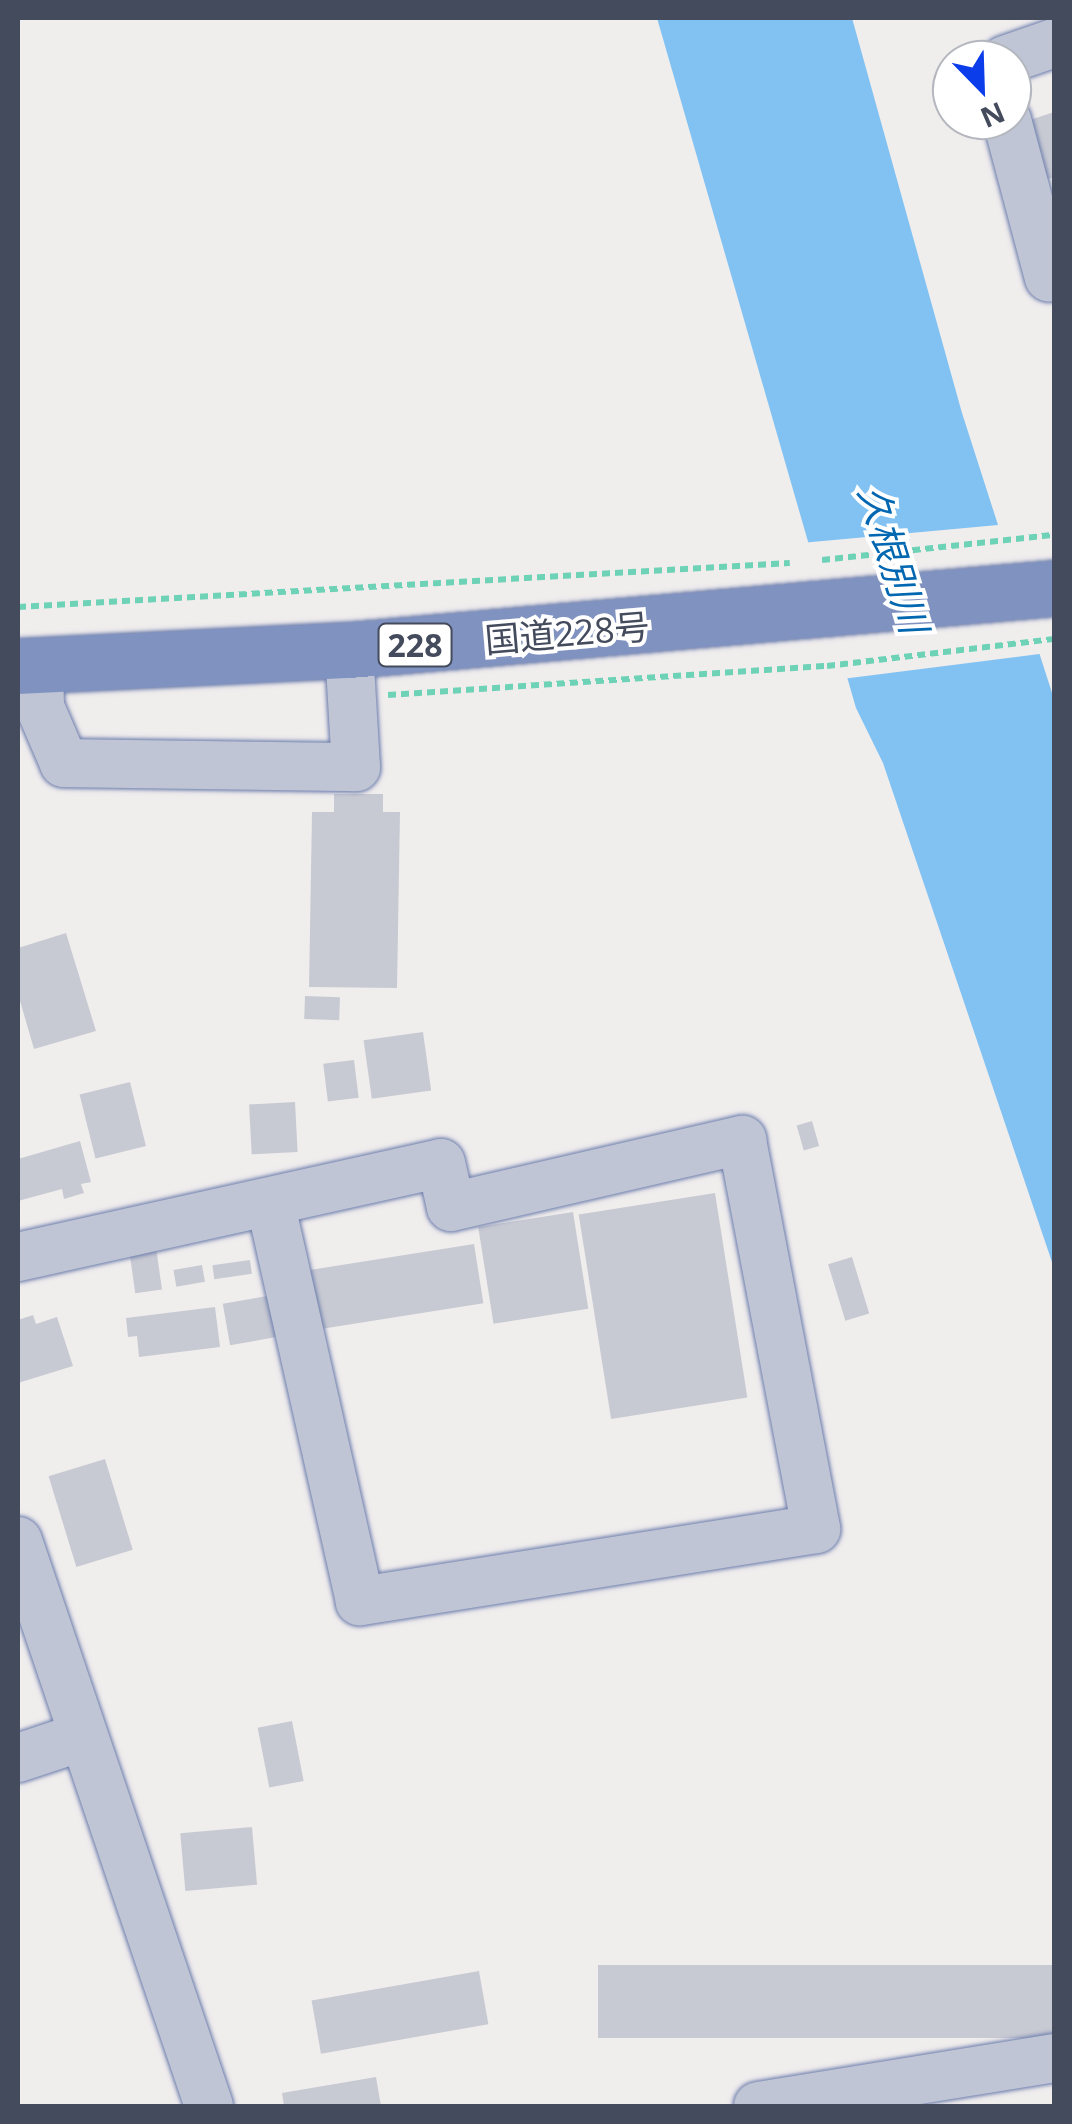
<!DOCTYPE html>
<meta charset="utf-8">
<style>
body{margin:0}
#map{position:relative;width:1072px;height:2124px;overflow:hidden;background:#f0eded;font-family:"Open Sans","Noto Sans JP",sans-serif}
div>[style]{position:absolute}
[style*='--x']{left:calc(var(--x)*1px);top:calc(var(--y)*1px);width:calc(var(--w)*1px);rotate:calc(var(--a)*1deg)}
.water>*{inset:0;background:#81c2f2}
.pier>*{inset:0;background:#f0eded}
.building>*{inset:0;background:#c8cad3;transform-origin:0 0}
.path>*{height:6px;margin-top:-3px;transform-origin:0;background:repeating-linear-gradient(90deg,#6dd2b6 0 8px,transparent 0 13px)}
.roads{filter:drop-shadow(0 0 2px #6c7dac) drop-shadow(0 0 2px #6c7dac)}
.minor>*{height:48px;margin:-24px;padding:0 24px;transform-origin:24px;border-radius:24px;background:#bfc5d4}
.highway>*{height:55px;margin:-27.5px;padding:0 27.5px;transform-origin:27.5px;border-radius:27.5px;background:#8092c0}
span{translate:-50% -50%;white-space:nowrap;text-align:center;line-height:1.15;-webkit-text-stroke:8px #fff;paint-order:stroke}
.shield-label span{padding:2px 8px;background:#fff;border:2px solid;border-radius:8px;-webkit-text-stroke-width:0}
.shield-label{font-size:32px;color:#444b5c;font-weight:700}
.street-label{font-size:35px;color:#444b5c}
.water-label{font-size:38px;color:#0267b1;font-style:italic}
.frame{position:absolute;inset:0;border:20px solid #444b5c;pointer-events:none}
.north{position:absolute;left:932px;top:40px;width:100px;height:100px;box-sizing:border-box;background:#fff;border:2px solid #b4b7be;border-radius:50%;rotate:157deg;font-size:28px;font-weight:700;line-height:40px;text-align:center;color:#444b5c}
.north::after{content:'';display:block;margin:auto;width:35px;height:45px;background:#0b3deb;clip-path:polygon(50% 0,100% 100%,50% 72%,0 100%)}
</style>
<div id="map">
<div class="water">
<i style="clip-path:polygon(657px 18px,852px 18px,962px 413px,1054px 699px,1054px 1268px,883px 763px,856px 708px)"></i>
</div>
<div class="pier">
<i style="clip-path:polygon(1009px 524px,1047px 653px,842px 679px,801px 543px)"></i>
</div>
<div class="building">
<i style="clip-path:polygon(1054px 112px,1054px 177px,1045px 180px,1027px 121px)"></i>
<i style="clip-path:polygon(334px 794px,383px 794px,383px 812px,400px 812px,397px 988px,309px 987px,312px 812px,334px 812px)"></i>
<i style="clip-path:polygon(66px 933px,96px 1031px,34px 1049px,18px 994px,18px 948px)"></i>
<i style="left:305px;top:996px;width:35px;height:23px;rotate:2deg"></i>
<i style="left:423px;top:1032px;width:59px;height:60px;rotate:82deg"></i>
<i style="left:354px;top:1060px;width:38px;height:31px;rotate:83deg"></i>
<i style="left:130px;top:1082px;width:66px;height:52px;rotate:76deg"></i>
<i style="left:295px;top:1102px;width:50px;height:46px;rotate:87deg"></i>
<i style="left:812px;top:1121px;width:26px;height:16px;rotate:74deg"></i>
<i style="clip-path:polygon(80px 1141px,91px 1182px,81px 1184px,84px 1193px,64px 1199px,62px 1189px,18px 1201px,18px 1159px)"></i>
<i style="left:715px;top:1193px;width:207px;height:138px;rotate:81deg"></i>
<i style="left:573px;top:1212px;width:98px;height:96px;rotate:81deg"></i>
<i style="left:474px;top:1244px;width:60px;height:171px;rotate:81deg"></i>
<i style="left:156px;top:1247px;width:43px;height:27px;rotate:82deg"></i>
<i style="left:852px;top:1257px;width:59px;height:25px;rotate:73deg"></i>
<i style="left:250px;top:1260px;width:14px;height:38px;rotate:82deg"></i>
<i style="left:202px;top:1265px;width:17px;height:29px;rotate:80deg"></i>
<i style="left:273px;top:1295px;width:42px;height:51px;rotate:80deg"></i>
<i style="clip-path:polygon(215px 1307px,220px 1347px,139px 1357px,137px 1336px,128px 1337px,126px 1318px)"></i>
<i style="clip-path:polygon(33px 1315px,36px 1324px,57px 1317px,73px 1366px,18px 1383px,18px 1320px)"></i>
<i style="left:105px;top:1459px;width:95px;height:59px;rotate:73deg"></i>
<i style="left:292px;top:1721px;width:61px;height:35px;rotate:79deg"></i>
<i style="left:252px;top:1827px;width:58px;height:72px;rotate:85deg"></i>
<i style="left:1054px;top:1965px;width:73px;height:456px;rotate:90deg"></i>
<i style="left:479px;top:1971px;width:54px;height:170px;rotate:80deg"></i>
<i style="clip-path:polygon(376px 2077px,381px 2106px,284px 2106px,282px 2093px)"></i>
</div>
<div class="path">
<i style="--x:822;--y:560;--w:233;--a:-6.2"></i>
<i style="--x:18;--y:607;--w:773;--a:-3.26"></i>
<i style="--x:388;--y:695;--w:440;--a:-3.8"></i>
<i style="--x:827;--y:666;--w:229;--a:-6.8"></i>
</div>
<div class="roads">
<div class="minor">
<i style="--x:1005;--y:60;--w:52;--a:-19.1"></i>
<i style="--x:1007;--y:120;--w:163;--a:75.1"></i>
<i style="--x:39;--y:665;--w:42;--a:88.6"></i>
<i style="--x:40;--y:707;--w:61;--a:66.8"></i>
<i style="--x:64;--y:763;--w:292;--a:0.8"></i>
<i style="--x:356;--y:767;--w:117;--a:-93.4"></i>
<i style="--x:18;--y:1257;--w:433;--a:-12.5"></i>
<i style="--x:441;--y:1163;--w:45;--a:77.2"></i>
<i style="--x:451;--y:1207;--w:299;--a:-13"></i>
<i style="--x:742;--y:1140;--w:396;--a:79.2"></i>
<i style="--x:816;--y:1529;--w:462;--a:171"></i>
<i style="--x:360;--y:1601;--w:408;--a:-102.7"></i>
<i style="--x:18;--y:1541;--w:596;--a:71.32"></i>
<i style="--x:18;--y:1758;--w:63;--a:-18.4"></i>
<i style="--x:758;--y:2106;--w:300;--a:-9.2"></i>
</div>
<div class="highway">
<i style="--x:18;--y:666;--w:331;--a:-2.8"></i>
<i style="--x:349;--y:650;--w:708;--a:-5.03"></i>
</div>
</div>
<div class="shield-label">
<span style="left:415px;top:645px">228</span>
</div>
<div class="street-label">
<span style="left:567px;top:633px;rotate:-5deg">国道228号</span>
</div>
<div class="water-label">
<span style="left:894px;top:559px;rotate:73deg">久根別川</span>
</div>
<div class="frame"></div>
<div class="north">N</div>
</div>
